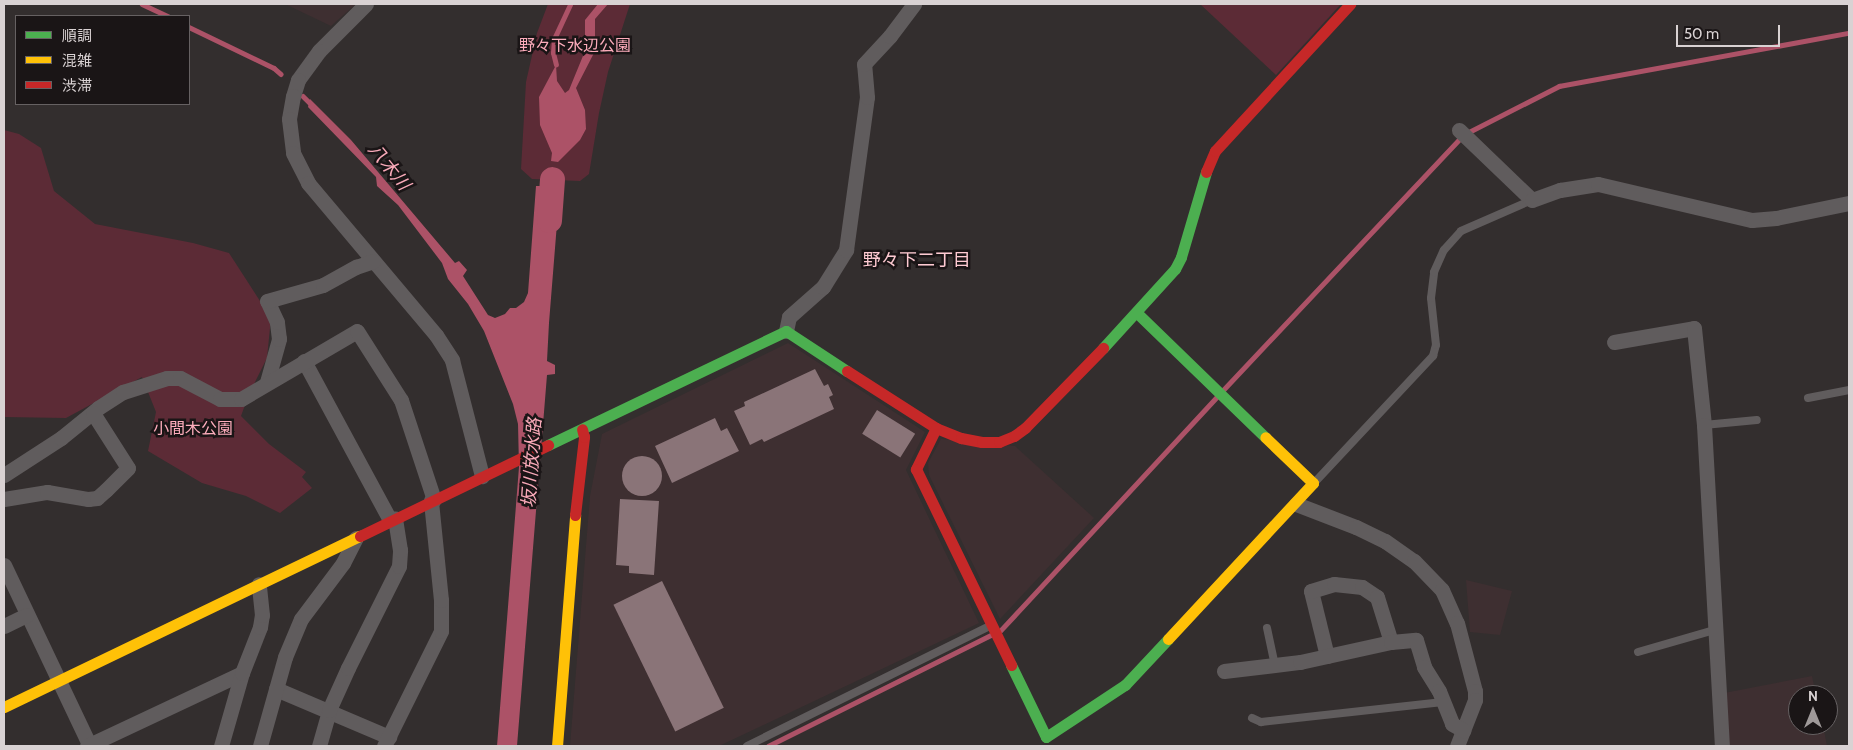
<!DOCTYPE html>
<meta charset="utf-8">
<style>
body{margin:0}
#map{position:relative;width:1853px;height:750px;overflow:hidden;background:#332e2e;font-family:Cabin,"Noto Sans JP",sans-serif}
div>[style]{position:absolute}
[style*='--x']{left:calc(var(--x)*1px);top:calc(var(--y)*1px);width:calc(var(--w)*1px);rotate:calc(var(--a)*1deg)}
.built>*{inset:0;background:#3e2f31}
.green>*{inset:0;background:#5c2b36}
.water>*{inset:0;background:#ac5267}
.stream>*{height:4.5px;margin:-2.25px;padding:0 2.25px;transform-origin:2.25px;border-radius:2.25px;background:#ac5267}
.river>*{height:25px;margin:-12.5px;padding:0 12.5px;transform-origin:12.5px;border-radius:12.5px;background:#ac5267}
.building>*{inset:0;background:#8a7478;transform-origin:0 0}
.round{border-radius:50%}
.lane>*{height:8px;margin:-4px;padding:0 4px;transform-origin:4px;border-radius:4px;background:#605c5d}
.street>*{height:15px;margin:-7.5px;padding:0 7.5px;transform-origin:7.5px;border-radius:7.5px;background:#605c5d}
.fast>*{height:11px;margin:-5.5px;padding:0 5.5px;transform-origin:5.5px;border-radius:5.5px;background:#4caf50}
.slow>*{height:11px;margin:-5.5px;padding:0 5.5px;transform-origin:5.5px;border-radius:5.5px;background:#ffc107}
.jam>*{height:11px;margin:-5.5px;padding:0 5.5px;transform-origin:5.5px;border-radius:5.5px;background:#c62828}
span{translate:-50% -50%;white-space:nowrap;text-align:center;line-height:1.15;-webkit-text-stroke:5px #1a1516;paint-order:stroke}
.park-label{font-size:16px;color:#fcacbb}
.water-label{font-size:18px;color:#f8a9b8;font-style:italic}
.neighbourhood-label{font-size:18px;color:#fecad2}
.frame{position:absolute;inset:0;border:5px solid #d9d2d3;pointer-events:none}
.legend{position:absolute;left:15px;top:15px;width:175px;height:90px;box-sizing:border-box;background:#1a1516;border:1px solid #666162;margin:0;padding:6px 9px;list-style:none;font-size:15px;color:#d9d2d3}
.legend li{display:flex;align-items:center;gap:10px;height:25px}
.legend b{width:25px;border:1px solid #666162}
.north{position:absolute;left:1788px;top:685px;width:50px;height:50px;box-sizing:border-box;background:#1a1516;border:1px solid #666162;border-radius:50%;rotate:0deg;font-size:14px;font-weight:700;line-height:20px;text-align:center;color:#d9d2d3}
.north::after{content:'';display:block;margin:auto;width:18px;height:22px;background:#9f9999;clip-path:polygon(50% 0,100% 100%,50% 72%,0 100%)}
.scale{position:absolute;left:1676px;top:25px;width:104px;height:22px;box-sizing:border-box;border:2px solid #d9d2d3;border-top:0;padding-left:6px;font-size:15px;line-height:18px;white-space:nowrap;color:#d9d2d3;-webkit-text-stroke:4px #1a1516;paint-order:stroke}
</style>
<div id="map">
<div class="built">
<i style="clip-path:polygon(285px 4px,356px 4px,331px 26px)"></i>
<i style="clip-path:polygon(788px 343px,925px 432px,906px 470px,979px 623px,719px 746px,570px 746px,590px 496px,602px 434px)"></i>
<i style="clip-path:polygon(941px 439px,1015px 446px,1094px 518px,1000px 619px,929px 475px,928px 463px)"></i>
<i style="clip-path:polygon(1466px 580px,1512px 591px,1500px 635px,1470px 632px)"></i>
<i style="clip-path:polygon(1812px 676px,1816px 695px,1798px 695px,1798px 725px,1823px 725px,1827px 746px,1729px 746px,1724px 693px)"></i>
</div>
<div class="green">
<i style="clip-path:polygon(548px 4px,630px 4px,608px 72px,599px 113px,589px 174px,580px 181px,532px 179px,521px 169px,526px 82px,537px 33px)"></i>
<i style="clip-path:polygon(1200px 4px,1341px 4px,1276px 75px)"></i>
<i style="clip-path:polygon(4px 130px,19px 134px,41px 148px,54px 191px,95px 224px,193px 243px,229px 253px,271px 318px,267px 358px,249px 394px,241px 416px,269px 444px,306px 472px,302px 477px,312px 488px,280px 513px,246px 496px,202px 483px,148px 451px,156px 412px,142px 377px,66px 418px,4px 417px)"></i>
</div>
<div class="water">
<i style="clip-path:polygon(598px 4px,608px 4px,595px 19px,595px 51px,576px 88px,585px 110px,586px 129px,580px 140px,558px 162px,551px 161px,552px 153px,540px 125px,539px 97px,556px 65px,557px 81px,565px 93px,569px 90px,585px 51px,585px 20px)"></i>
<i style="clip-path:polygon(310px 99px,351px 140px,455px 263px,459px 261px,467px 270px,463px 276px,488px 315px,495px 318px,505px 314px,510px 308px,516px 308px,524px 302px,528px 293px,536px 186px,560px 186px,549px 323px,547px 361px,555px 365px,555px 374px,547px 375px,517px 746px,497px 746px,519px 467px,518px 424px,513px 404px,484px 331px,468px 304px,448px 279px,442px 263px,398px 205px,377px 186px,376px 177px,308px 107px)"></i>
</div>
<div class="stream">
<i style="--x:142;--y:4;--w:29;--a:25"></i>
<i style="--x:189;--y:27;--w:94;--a:25.8"></i>
<i style="--x:274;--y:68;--w:9;--a:41"></i>
<i style="--x:556;--y:65;--w:12;--a:-104"></i>
<i style="--x:553;--y:53;--w:14;--a:-86"></i>
<i style="--x:554;--y:39;--w:38;--a:-65"></i>
<i style="--x:303;--y:96;--w:13;--a:45"></i>
<i style="--x:1224;--y:389;--w:349;--a:-46.7"></i>
<i style="--x:1463;--y:135;--w:108;--a:-27"></i>
<i style="--x:1559;--y:86;--w:295;--a:-10.4"></i>
<i style="--x:1000;--y:631;--w:318;--a:-47.2"></i>
<i style="--x:768;--y:746;--w:249;--a:-26.5"></i>
</div>
<div class="river">
<i style="--x:549;--y:220;--w:41;--a:-85.8"></i>
</div>
<div class="building">
<i style="clip-path:polygon(815px 369px,824px 386px,828px 384px,833px 395px,829px 397px,834px 409px,764px 442px,762px 439px,750px 445px,734px 411px,745px 406px,744px 402px)"></i>
<i style="left:877px;top:410px;width:45px;height:28px;rotate:32deg"></i>
<i style="clip-path:polygon(715px 418px,721px 431px,727px 428px,739px 451px,672px 483px,655px 446px)"></i>
<i class="round" style="left:622px;top:456px;width:40px;height:40px"></i>
<i style="clip-path:polygon(620px 499px,659px 501px,654px 575px,629px 573px,629px 566px,616px 565px)"></i>
<i style="left:662px;top:581px;width:141px;height:54px;rotate:64deg"></i>
</div>
<div class="lane">
<i style="--x:1808;--y:398;--w:42;--a:-11"></i>
<i style="--x:1704;--y:425;--w:53;--a:-5.4"></i>
<i style="--x:1315;--y:482;--w:173;--a:-46.9"></i>
<i style="--x:1433;--y:356;--w:11;--a:-75"></i>
<i style="--x:1436;--y:345;--w:47;--a:-96.1"></i>
<i style="--x:1431;--y:298;--w:26;--a:-83"></i>
<i style="--x:1434;--y:272;--w:24;--a:-66"></i>
<i style="--x:1444;--y:250;--w:25;--a:-48"></i>
<i style="--x:1461;--y:231;--w:77;--a:-23.6"></i>
<i style="--x:1267;--y:628;--w:38;--a:78"></i>
<i style="--x:1638;--y:652;--w:79;--a:-16.1"></i>
<i style="--x:1252;--y:718;--w:10;--a:24"></i>
<i style="--x:1261;--y:722;--w:183;--a:-6.3"></i>
<i style="--x:747;--y:746;--w:271;--a:-26.3"></i>
</div>
<div class="street">
<i style="--x:366;--y:4;--w:66;--a:135"></i>
<i style="--x:319;--y:51;--w:36;--a:126"></i>
<i style="--x:298;--y:80;--w:17;--a:107"></i>
<i style="--x:293;--y:96;--w:23;--a:100"></i>
<i style="--x:289;--y:119;--w:34;--a:83"></i>
<i style="--x:293;--y:153;--w:34;--a:63"></i>
<i style="--x:308;--y:183;--w:199;--a:49.9"></i>
<i style="--x:436;--y:335;--w:30;--a:57"></i>
<i style="--x:452;--y:360;--w:120;--a:75.5"></i>
<i style="--x:1459;--y:130;--w:101;--a:43.8"></i>
<i style="--x:1532;--y:200;--w:30;--a:-20"></i>
<i style="--x:1560;--y:190;--w:38;--a:-9"></i>
<i style="--x:1598;--y:184;--w:158;--a:13.2"></i>
<i style="--x:1752;--y:220;--w:24;--a:-5"></i>
<i style="--x:1776;--y:218;--w:75;--a:-11.6"></i>
<i style="--x:786;--y:331;--w:14;--a:-78"></i>
<i style="--x:789;--y:317;--w:45;--a:-41.4"></i>
<i style="--x:823;--y:287;--w:44;--a:-58.1"></i>
<i style="--x:846;--y:250;--w:154;--a:-82.2"></i>
<i style="--x:867;--y:97;--w:33;--a:-95"></i>
<i style="--x:864;--y:64;--w:38;--a:-47"></i>
<i style="--x:890;--y:36;--w:40;--a:-53"></i>
<i style="--x:1614;--y:342;--w:81;--a:-9.9"></i>
<i style="--x:1694;--y:328;--w:98;--a:84.1"></i>
<i style="--x:1704;--y:425;--w:322;--a:86.8"></i>
<i style="--x:304;--y:361;--w:181;--a:61.6"></i>
<i style="--x:267;--y:382;--w:45;--a:-74.4"></i>
<i style="--x:279;--y:339;--w:17;--a:-97"></i>
<i style="--x:277;--y:322;--w:23;--a:-115"></i>
<i style="--x:267;--y:301;--w:58;--a:-15.9"></i>
<i style="--x:323;--y:285;--w:38;--a:-29"></i>
<i style="--x:356;--y:267;--w:18;--a:-19"></i>
<i style="--x:4;--y:475;--w:68;--a:-33"></i>
<i style="--x:61;--y:438;--w:48;--a:-39"></i>
<i style="--x:98;--y:408;--w:30;--a:-33"></i>
<i style="--x:123;--y:392;--w:46;--a:-17.7"></i>
<i style="--x:167;--y:378;--w:13;--a:0"></i>
<i style="--x:180;--y:378;--w:45;--a:27.7"></i>
<i style="--x:220;--y:399;--w:21;--a:0"></i>
<i style="--x:241;--y:399;--w:134;--a:-30.4"></i>
<i style="--x:357;--y:331;--w:82;--a:57.5"></i>
<i style="--x:401;--y:400;--w:105;--a:71.7"></i>
<i style="--x:4;--y:499;--w:44;--a:-9.2"></i>
<i style="--x:47;--y:492;--w:42;--a:9.7"></i>
<i style="--x:88;--y:499;--w:9;--a:-6"></i>
<i style="--x:97;--y:498;--w:12;--a:-42"></i>
<i style="--x:106;--y:490;--w:31;--a:-45"></i>
<i style="--x:128;--y:468;--w:65;--a:-122.5"></i>
<i style="--x:1296;--y:504;--w:64;--a:21"></i>
<i style="--x:1356;--y:527;--w:32;--a:26"></i>
<i style="--x:1385;--y:541;--w:35;--a:35"></i>
<i style="--x:1414;--y:561;--w:40;--a:46"></i>
<i style="--x:1442;--y:590;--w:36;--a:66"></i>
<i style="--x:1457;--y:623;--w:70;--a:75.2"></i>
<i style="--x:1475;--y:691;--w:9;--a:90"></i>
<i style="--x:1475;--y:700;--w:49;--a:111.4"></i>
<i style="--x:4;--y:565;--w:200;--a:64.6"></i>
<i style="--x:4;--y:626;--w:25;--a:-26"></i>
<i style="--x:1327;--y:656;--w:67;--a:-103.8"></i>
<i style="--x:1311;--y:591;--w:24;--a:-17"></i>
<i style="--x:1334;--y:584;--w:28;--a:6"></i>
<i style="--x:1362;--y:587;--w:18;--a:34"></i>
<i style="--x:1377;--y:597;--w:47;--a:72.7"></i>
<i style="--x:1224;--y:671;--w:77;--a:-6.8"></i>
<i style="--x:1300;--y:662;--w:93;--a:-12.4"></i>
<i style="--x:1391;--y:642;--w:25;--a:-5"></i>
<i style="--x:1416;--y:640;--w:28;--a:73"></i>
<i style="--x:1424;--y:667;--w:28;--a:58"></i>
<i style="--x:1439;--y:691;--w:35;--a:68"></i>
<i style="--x:1452;--y:724;--w:13;--a:29"></i>
<i style="--x:276;--y:689;--w:123;--a:23"></i>
<i style="--x:87;--y:746;--w:171;--a:-25.2"></i>
<i style="--x:221;--y:746;--w:76;--a:-74"></i>
<i style="--x:242;--y:673;--w:49;--a:-68.6"></i>
<i style="--x:260;--y:627;--w:12;--a:-81"></i>
<i style="--x:262;--y:615;--w:31;--a:-96"></i>
<i style="--x:260;--y:746;--w:92;--a:-74.3"></i>
<i style="--x:285;--y:657;--w:41;--a:-67.2"></i>
<i style="--x:301;--y:619;--w:70;--a:-53.1"></i>
<i style="--x:343;--y:563;--w:28;--a:-63"></i>
<i style="--x:319;--y:746;--w:37;--a:-74"></i>
<i style="--x:329;--y:710;--w:46;--a:-65.7"></i>
<i style="--x:348;--y:668;--w:114;--a:-63.4"></i>
<i style="--x:399;--y:566;--w:16;--a:-86"></i>
<i style="--x:400;--y:550;--w:32;--a:-99"></i>
<i style="--x:384;--y:746;--w:128;--a:-63.6"></i>
<i style="--x:441;--y:631;--w:31;--a:-90"></i>
<i style="--x:441;--y:600;--w:100;--a:-95.8"></i>
</div>
<div class="fast">
<i style="--x:1137;--y:313;--w:178;--a:44.1"></i>
<i style="--x:1103;--y:348;--w:107;--a:-47.7"></i>
<i style="--x:1175;--y:269;--w:13;--a:-63"></i>
<i style="--x:1181;--y:257;--w:89;--a:-73.6"></i>
<i style="--x:548;--y:445;--w:264;--a:-25.6"></i>
<i style="--x:786;--y:331;--w:73;--a:33.3"></i>
<i style="--x:1011;--y:665;--w:80;--a:64.1"></i>
<i style="--x:1046;--y:737;--w:95;--a:-33.4"></i>
<i style="--x:1125;--y:685;--w:63;--a:-46.9"></i>
</div>
<div class="slow">
<i style="--x:1168;--y:639;--w:213;--a:-47.1"></i>
<i style="--x:1313;--y:483;--w:66;--a:-136.2"></i>
<i style="--x:4;--y:707;--w:395;--a:-25.7"></i>
<i style="--x:557;--y:746;--w:232;--a:-85.5"></i>
</div>
<div class="jam">
<i style="--x:1206;--y:172;--w:23;--a:-67"></i>
<i style="--x:1215;--y:151;--w:200;--a:-47.4"></i>
<i style="--x:847;--y:371;--w:106;--a:32.6"></i>
<i style="--x:936;--y:428;--w:27;--a:22"></i>
<i style="--x:961;--y:438;--w:21;--a:11"></i>
<i style="--x:982;--y:442;--w:17;--a:0"></i>
<i style="--x:999;--y:442;--w:16;--a:-22"></i>
<i style="--x:1014;--y:436;--w:14;--a:-36"></i>
<i style="--x:1025;--y:428;--w:112;--a:-45.7"></i>
<i style="--x:936;--y:428;--w:46;--a:116"></i>
<i style="--x:916;--y:469;--w:218;--a:64.1"></i>
<i style="--x:575;--y:515;--w:79;--a:-83.4"></i>
<i style="--x:584;--y:437;--w:8;--a:-104"></i>
<i style="--x:360;--y:536;--w:209;--a:-25.8"></i>
</div>
<div class="park-label">
<span style="left:575px;top:46px">野々下水辺公園</span>
<span style="left:193px;top:429px">小間木公園</span>
</div>
<div class="water-label">
<span style="left:389px;top:167px;rotate:51deg">八木川</span>
<span style="left:532px;top:463px;rotate:-86deg">坂川放水路</span>
</div>
<div class="neighbourhood-label">
<span style="left:917px;top:260px">野々下二丁目</span>
</div>
<div class="frame"></div>
<ul class="legend">
<li><b style="height:6px;background:#4caf50"></b>順調</li>
<li><b style="height:6px;background:#ffc107"></b>混雑</li>
<li><b style="height:6px;background:#c62828"></b>渋滞</li>
</ul>
<div class="north">N</div>
<div class="scale">50 m</div>
</div>
